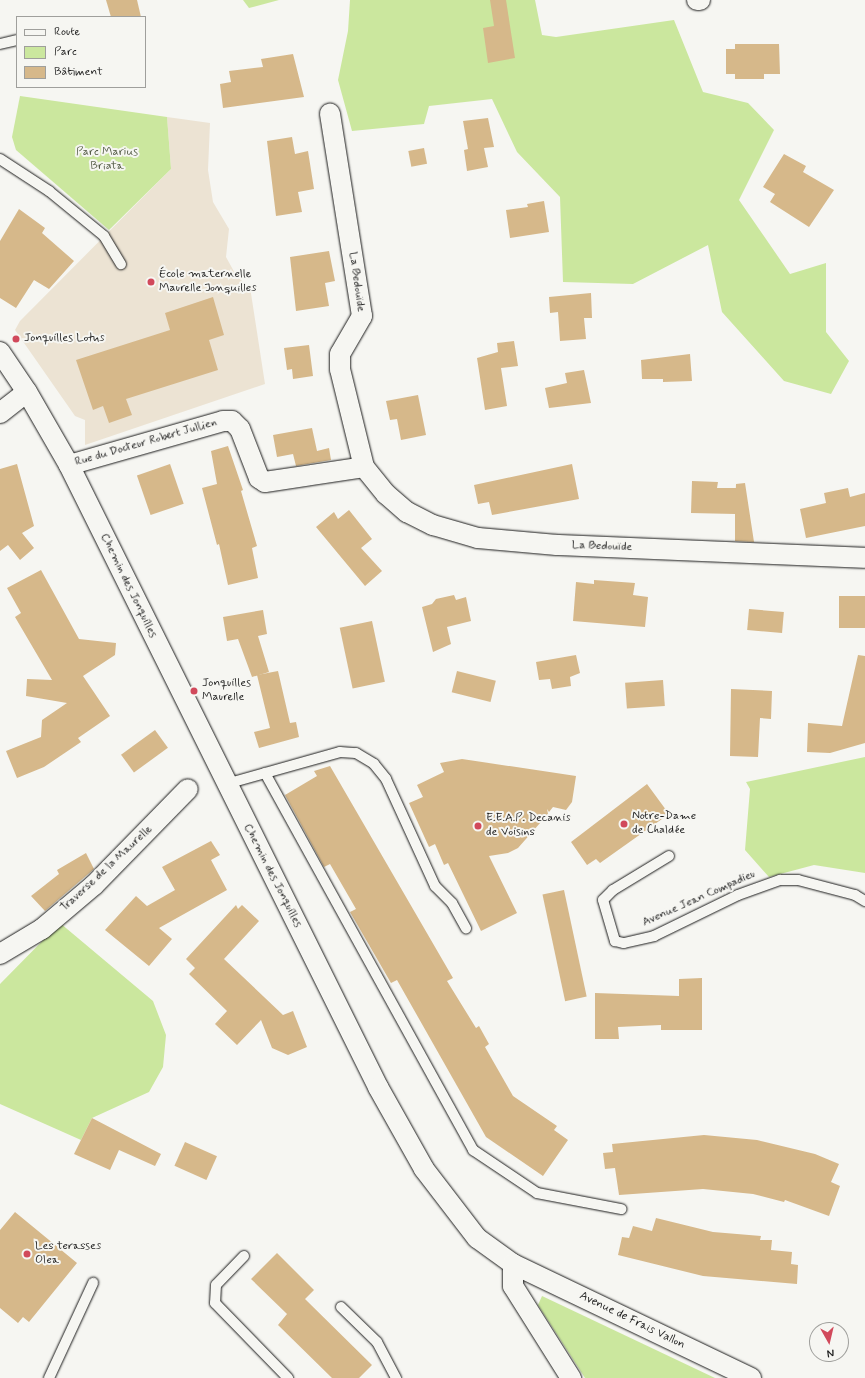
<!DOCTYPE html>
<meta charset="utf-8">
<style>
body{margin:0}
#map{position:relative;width:865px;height:1378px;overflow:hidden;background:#f6f6f2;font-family:Mynerve,sans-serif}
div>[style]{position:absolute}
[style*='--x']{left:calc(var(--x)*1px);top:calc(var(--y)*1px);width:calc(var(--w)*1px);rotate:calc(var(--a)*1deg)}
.built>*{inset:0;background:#ece3d3}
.green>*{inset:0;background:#cbe79e}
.building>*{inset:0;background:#d6b88a;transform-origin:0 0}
.roads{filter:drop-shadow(0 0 1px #1c1c1c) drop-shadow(0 0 1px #1c1c1c)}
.lane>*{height:10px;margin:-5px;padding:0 5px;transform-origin:5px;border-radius:5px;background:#f6f6f2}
.street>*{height:20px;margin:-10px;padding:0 10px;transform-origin:10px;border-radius:10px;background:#f6f6f2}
.dots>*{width:11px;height:11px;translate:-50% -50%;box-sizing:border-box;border:2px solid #f6f6f2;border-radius:50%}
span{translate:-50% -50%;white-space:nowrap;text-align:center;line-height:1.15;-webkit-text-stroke:4px #f6f6f2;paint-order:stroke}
.park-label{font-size:12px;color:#515943}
.poi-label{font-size:12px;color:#1c1c1c}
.left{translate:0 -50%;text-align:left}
.street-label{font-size:12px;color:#1c1c1c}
.legend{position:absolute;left:16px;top:16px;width:130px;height:72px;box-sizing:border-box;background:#f6f6f2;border:1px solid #9f9f9c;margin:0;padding:5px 7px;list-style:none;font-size:12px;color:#1c1c1c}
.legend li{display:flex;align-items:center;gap:8px;height:20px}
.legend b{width:20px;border:1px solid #9f9f9c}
.north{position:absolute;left:809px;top:1322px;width:40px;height:40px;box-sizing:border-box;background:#f6f6f2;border:1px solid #9f9f9c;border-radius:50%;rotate:172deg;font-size:11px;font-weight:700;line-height:16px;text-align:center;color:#1c1c1c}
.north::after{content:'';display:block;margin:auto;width:14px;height:18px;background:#d1495b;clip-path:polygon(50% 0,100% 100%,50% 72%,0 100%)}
</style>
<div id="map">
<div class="built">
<i style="clip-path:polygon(167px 117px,210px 123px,208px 170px,213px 202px,229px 229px,226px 257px,237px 277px,250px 287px,265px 384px,85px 445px,85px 420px,75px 416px,15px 330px,20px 321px,171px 169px)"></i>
</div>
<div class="green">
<i style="clip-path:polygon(243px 0,279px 0,249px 8px)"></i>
<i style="clip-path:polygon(350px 0,535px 0,542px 35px,556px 37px,674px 20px,703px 92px,748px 103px,774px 130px,739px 200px,790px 274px,826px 263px,826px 332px,849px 361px,831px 394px,784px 381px,722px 312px,708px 245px,633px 284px,563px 282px,560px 197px,517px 152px,492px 99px,429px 106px,424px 124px,352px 131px,338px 80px,348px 31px)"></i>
<i style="clip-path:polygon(20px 96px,167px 117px,171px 169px,109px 230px,16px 150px,12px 137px)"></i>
<i style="clip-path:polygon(865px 757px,865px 873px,814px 865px,769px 877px,745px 850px,750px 789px,746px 782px)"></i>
<i style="clip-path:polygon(60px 923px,153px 1001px,166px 1035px,163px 1067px,149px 1092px,92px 1118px,81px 1140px,0 1104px,0 984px)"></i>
<i style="clip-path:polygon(542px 1296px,715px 1378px,585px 1378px,538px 1305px)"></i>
</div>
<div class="building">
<i style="clip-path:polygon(106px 0,137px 0,141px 17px,111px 17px)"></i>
<i style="clip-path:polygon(490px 0,506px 0,515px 58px,488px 63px,483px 28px,494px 26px)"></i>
<i style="clip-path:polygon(735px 44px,779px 44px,780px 74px,764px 74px,764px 79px,735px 79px,735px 74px,726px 74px,726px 49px,735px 49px)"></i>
<i style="clip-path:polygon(293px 54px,304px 97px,223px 108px,220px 84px,231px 82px,229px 71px,263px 67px,261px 59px)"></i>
<i style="clip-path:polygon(488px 118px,494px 147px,484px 148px,488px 167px,467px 171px,464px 150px,468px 149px,463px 121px)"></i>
<i style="clip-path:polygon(292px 137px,295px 154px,308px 151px,314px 189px,298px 192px,302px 212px,276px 216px,267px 141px)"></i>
<i style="left:424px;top:148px;width:16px;height:16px;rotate:79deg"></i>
<i style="clip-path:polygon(784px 154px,806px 166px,803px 172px,834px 190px,809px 227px,770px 202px,775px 194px,763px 187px)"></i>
<i style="clip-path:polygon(544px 201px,549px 232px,510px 238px,506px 210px,528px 207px,527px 204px)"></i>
<i style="clip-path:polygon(19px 209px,45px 228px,42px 233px,74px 261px,49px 289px,34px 280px,16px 308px,0 298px,0 241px)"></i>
<i style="clip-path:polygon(329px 251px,335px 281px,325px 283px,329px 306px,296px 311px,290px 257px)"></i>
<i style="clip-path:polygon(591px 293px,592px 318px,584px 318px,586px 339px,560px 341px,558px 312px,550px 313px,549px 297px)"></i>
<i style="clip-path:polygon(213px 297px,224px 335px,209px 340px,218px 370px,126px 399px,132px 415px,109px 423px,103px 406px,93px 410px,76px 360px,170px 330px,165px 313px)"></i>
<i style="clip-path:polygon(514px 341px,518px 366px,501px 368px,507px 406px,485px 410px,477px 358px,498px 352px,497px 343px)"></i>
<i style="clip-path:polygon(309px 345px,313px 376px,293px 379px,292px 369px,287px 370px,284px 348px)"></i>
<i style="clip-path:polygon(690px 354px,692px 381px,663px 382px,663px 379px,642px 379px,641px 360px)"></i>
<i style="clip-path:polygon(584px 370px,591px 403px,549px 408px,545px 388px,567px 383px,565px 373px)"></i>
<i style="clip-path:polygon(418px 395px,426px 435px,401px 440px,397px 419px,390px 420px,386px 401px)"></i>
<i style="clip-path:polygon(312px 428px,317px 451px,329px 448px,331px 460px,296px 466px,293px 454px,277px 457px,273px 435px)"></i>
<i style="clip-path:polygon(228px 446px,243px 490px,241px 491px,257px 546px,252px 548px,258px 578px,228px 585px,219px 544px,217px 545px,202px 488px,217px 484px,211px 451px)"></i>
<i style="clip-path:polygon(17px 464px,34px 526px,22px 533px,34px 548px,20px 560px,8px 545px,0 551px,0 469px)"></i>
<i style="left:170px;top:464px;width:42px;height:35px;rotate:71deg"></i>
<i style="clip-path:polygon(572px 464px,579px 499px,492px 515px,489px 502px,478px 504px,474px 485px)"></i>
<i style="clip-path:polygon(692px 481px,718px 482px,717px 488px,736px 488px,735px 511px,736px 484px,745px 483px,754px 542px,735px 541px,735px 514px,691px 513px)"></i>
<i style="clip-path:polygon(848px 488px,850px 497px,865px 493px,865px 526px,806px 538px,800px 509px,826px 503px,824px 493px)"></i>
<i style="clip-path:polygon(349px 510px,372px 539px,361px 548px,382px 571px,365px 586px,316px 527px,334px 512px,338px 519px)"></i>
<i style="clip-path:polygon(41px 570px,79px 639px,116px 643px,115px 655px,83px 676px,110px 716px,78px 738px,81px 742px,44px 767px,17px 778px,6px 751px,41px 737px,42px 720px,67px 703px,26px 696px,27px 679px,52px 680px,15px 617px,21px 613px,7px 588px)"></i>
<i style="clip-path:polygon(594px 580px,635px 583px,633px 595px,648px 597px,645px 627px,573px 621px,576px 582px,594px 584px)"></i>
<i style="clip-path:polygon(454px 595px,456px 600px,466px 597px,471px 621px,447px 627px,451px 644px,433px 652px,422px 607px,432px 604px,436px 599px)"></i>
<i style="left:865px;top:596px;width:32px;height:26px;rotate:90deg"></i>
<i style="left:749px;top:609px;width:35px;height:21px;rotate:5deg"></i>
<i style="clip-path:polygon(263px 610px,267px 634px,258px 636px,269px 672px,252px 677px,238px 639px,227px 641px,223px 617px)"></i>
<i style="left:372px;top:621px;width:62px;height:33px;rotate:78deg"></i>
<i style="clip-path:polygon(576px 655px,580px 673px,570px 677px,571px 686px,552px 689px,550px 679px,539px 680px,536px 662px)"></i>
<i style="clip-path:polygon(858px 655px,865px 656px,865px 743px,830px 753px,807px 752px,808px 723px,842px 726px)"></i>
<i style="clip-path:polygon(278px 671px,290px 723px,296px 722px,299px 737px,259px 748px,254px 732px,270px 728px,257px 675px)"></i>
<i style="left:457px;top:671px;width:40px;height:22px;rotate:14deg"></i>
<i style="left:663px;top:680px;width:26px;height:38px;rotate:86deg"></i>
<i style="clip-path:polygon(731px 689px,772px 691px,771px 719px,760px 718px,758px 757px,730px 756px)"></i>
<i style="left:155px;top:730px;width:22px;height:42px;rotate:54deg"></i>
<i style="clip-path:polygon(462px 759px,576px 776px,572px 802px,566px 810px,553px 807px,549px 812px,547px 809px,548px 814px,518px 848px,508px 853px,489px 856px,517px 913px,481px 931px,448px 863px,444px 865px,435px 844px,429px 847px,409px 803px,423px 797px,417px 785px,444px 772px,440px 763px)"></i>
<i style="clip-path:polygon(330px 766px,453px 978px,447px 981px,476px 1028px,479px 1026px,489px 1044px,485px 1047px,513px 1096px,557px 1126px,554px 1130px,568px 1140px,543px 1176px,486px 1137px,397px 980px,391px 983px,350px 912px,356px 909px,330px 864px,324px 867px,285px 795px,317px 776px,314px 771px)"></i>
<i style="clip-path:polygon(647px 784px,669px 814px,600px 863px,596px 859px,587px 865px,571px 842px)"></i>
<i style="clip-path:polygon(211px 841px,220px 855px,211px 860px,227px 890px,159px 928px,172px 939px,149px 966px,105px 930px,136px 896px,147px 906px,175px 890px,162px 867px)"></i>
<i style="clip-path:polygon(86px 853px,94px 869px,45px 911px,31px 896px,59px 874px,57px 870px)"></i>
<i style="left:564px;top:890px;width:109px;height:22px;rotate:78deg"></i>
<i style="clip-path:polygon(236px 905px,238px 909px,242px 905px,259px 921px,224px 959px,283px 1015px,293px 1011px,307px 1047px,288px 1055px,272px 1048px,261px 1020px,237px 1045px,215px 1024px,227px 1011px,189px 974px,195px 968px,186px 959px)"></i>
<i style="clip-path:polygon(702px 978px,702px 1030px,661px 1030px,661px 1025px,618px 1027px,619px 1039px,595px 1039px,595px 993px,679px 996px,679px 979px)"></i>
<i style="clip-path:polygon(92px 1118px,161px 1154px,155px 1166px,119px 1150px,110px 1170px,74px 1154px)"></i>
<i style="clip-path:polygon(704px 1135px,757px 1140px,815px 1154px,839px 1164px,831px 1182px,840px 1186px,829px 1216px,785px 1200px,784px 1202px,753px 1194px,703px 1189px,619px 1195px,615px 1168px,605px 1169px,603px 1153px,613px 1152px,612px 1144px)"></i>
<i style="left:185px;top:1142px;width:35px;height:26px;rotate:24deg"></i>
<i style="clip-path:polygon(15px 1212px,77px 1263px,29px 1322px,23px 1317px,18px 1323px,0 1308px,0 1230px)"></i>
<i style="clip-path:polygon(656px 1218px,713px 1232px,761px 1236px,760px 1240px,772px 1240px,771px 1250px,792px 1252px,791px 1264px,798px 1265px,797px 1284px,703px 1276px,618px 1255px,622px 1237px,629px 1238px,633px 1226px,652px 1231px)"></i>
<i style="clip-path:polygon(277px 1253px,314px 1290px,305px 1299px,372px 1365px,359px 1378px,332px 1378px,278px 1325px,287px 1314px,251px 1279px)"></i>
</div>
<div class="roads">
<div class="lane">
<i style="--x:0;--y:44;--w:17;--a:-13"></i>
<i style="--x:0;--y:159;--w:59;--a:33.1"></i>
<i style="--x:49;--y:191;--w:71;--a:39.3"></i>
<i style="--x:104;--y:236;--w:33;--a:59"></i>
<i style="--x:265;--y:773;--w:431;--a:61.1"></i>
<i style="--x:473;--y:1150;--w:77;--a:33.9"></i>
<i style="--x:537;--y:1193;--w:86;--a:10.8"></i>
<i style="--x:226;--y:784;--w:118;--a:-15.7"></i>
<i style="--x:340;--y:752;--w:16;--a:4"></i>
<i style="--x:356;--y:753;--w:21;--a:31"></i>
<i style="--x:374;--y:764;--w:19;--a:51"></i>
<i style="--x:386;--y:779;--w:118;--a:65.4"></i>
<i style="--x:435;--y:886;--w:24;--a:45"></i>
<i style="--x:452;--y:903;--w:29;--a:61"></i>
<i style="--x:669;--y:856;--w:66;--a:148.7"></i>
<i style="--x:613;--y:890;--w:14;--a:135"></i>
<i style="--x:603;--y:900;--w:43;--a:73.7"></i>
<i style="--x:615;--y:941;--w:9;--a:13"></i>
<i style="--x:624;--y:943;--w:31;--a:-13"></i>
<i style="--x:654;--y:936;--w:93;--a:-26"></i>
<i style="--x:738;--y:895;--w:45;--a:-19.7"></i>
<i style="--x:780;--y:880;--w:18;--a:0"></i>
<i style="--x:798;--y:880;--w:59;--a:14.7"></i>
<i style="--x:855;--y:895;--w:12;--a:31"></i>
<i style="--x:244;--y:1256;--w:40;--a:134"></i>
<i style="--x:216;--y:1285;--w:18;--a:93"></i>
<i style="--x:215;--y:1303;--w:105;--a:45.8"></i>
<i style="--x:341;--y:1307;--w:50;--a:44.2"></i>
<i style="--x:377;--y:1342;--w:41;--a:62.2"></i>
<i style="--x:49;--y:1378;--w:105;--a:-65.1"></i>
</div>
<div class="street">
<i style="--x:697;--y:0;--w:3;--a:0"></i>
<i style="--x:0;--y:352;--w:48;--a:56"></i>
<i style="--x:27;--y:392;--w:84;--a:60.1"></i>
<i style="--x:69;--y:465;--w:695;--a:63.58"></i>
<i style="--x:378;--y:1087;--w:94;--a:60.7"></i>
<i style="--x:424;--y:1169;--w:87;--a:52.5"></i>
<i style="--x:477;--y:1238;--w:44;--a:35.8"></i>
<i style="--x:513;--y:1264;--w:264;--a:25.6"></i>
<i style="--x:0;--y:413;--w:34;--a:-38"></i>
<i style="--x:69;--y:465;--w:160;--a:-15.9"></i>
<i style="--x:223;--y:421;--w:9;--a:0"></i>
<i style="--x:232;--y:421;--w:11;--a:45"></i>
<i style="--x:240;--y:429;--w:53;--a:68.8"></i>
<i style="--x:259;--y:478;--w:7;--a:34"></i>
<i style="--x:265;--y:482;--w:100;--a:-8.6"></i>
<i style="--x:364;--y:467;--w:101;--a:-103.8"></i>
<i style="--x:340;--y:369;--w:15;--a:-90"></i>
<i style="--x:340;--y:354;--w:44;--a:-59.9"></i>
<i style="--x:362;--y:316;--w:205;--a:-99"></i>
<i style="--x:364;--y:467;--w:35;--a:51"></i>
<i style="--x:386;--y:494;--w:28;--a:41"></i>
<i style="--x:407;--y:512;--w:29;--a:27"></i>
<i style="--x:433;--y:525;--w:47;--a:16.1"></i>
<i style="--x:478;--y:538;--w:79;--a:5.1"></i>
<i style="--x:557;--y:545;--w:308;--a:2.4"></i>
<i style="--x:0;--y:954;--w:49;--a:-30.8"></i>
<i style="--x:42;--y:929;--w:68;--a:-40.2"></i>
<i style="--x:94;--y:885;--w:134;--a:-45.6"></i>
<i style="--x:513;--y:1264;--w:22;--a:90"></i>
<i style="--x:513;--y:1286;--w:109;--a:57.8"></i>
</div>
</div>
<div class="dots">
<i style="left:151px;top:282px;background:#d1495b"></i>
<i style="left:16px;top:339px;background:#d1495b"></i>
<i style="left:194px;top:691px;background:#d1495b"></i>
<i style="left:624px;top:824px;background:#d1495b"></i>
<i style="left:478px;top:826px;background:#d1495b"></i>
<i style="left:27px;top:1254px;background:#d1495b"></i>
</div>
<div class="park-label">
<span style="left:107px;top:160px">Parc Marius<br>Briata</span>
</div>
<div class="poi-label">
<span class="left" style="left:159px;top:282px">École maternelle<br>Maurelle Jonquilles</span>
<span class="left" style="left:24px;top:339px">Jonquilles Lotus</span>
<span class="left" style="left:202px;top:691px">Jonquilles<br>Maurelle</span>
<span class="left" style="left:632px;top:824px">Notre-Dame<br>de Chaldée</span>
<span class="left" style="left:486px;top:826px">E.E.A.P. Decanis<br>de Voisins</span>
<span class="left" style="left:35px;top:1254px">Les terasses<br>Olea</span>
</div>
<div class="street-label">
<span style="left:356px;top:282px;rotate:82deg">La Bedouïde</span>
<span style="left:146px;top:443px;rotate:-16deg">Rue du Docteur Robert Jullien</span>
<span style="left:602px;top:547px;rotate:2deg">La Bedouïde</span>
<span style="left:128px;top:586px;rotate:64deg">Chemin des Jonquilles</span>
<span style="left:107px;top:869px;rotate:-43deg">Traverse de la Maurelle</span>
<span style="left:272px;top:876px;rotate:63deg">Chemin des Jonquilles</span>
<span style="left:699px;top:899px;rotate:-24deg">Avenue Jean Compadieu</span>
<span style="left:632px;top:1321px;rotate:26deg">Avenue de Frais Vallon</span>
</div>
<ul class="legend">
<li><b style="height:5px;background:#f6f6f2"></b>Route</li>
<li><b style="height:11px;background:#cbe79e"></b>Parc</li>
<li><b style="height:11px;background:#d6b88a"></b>Bâtiment</li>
</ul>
<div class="north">N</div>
</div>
